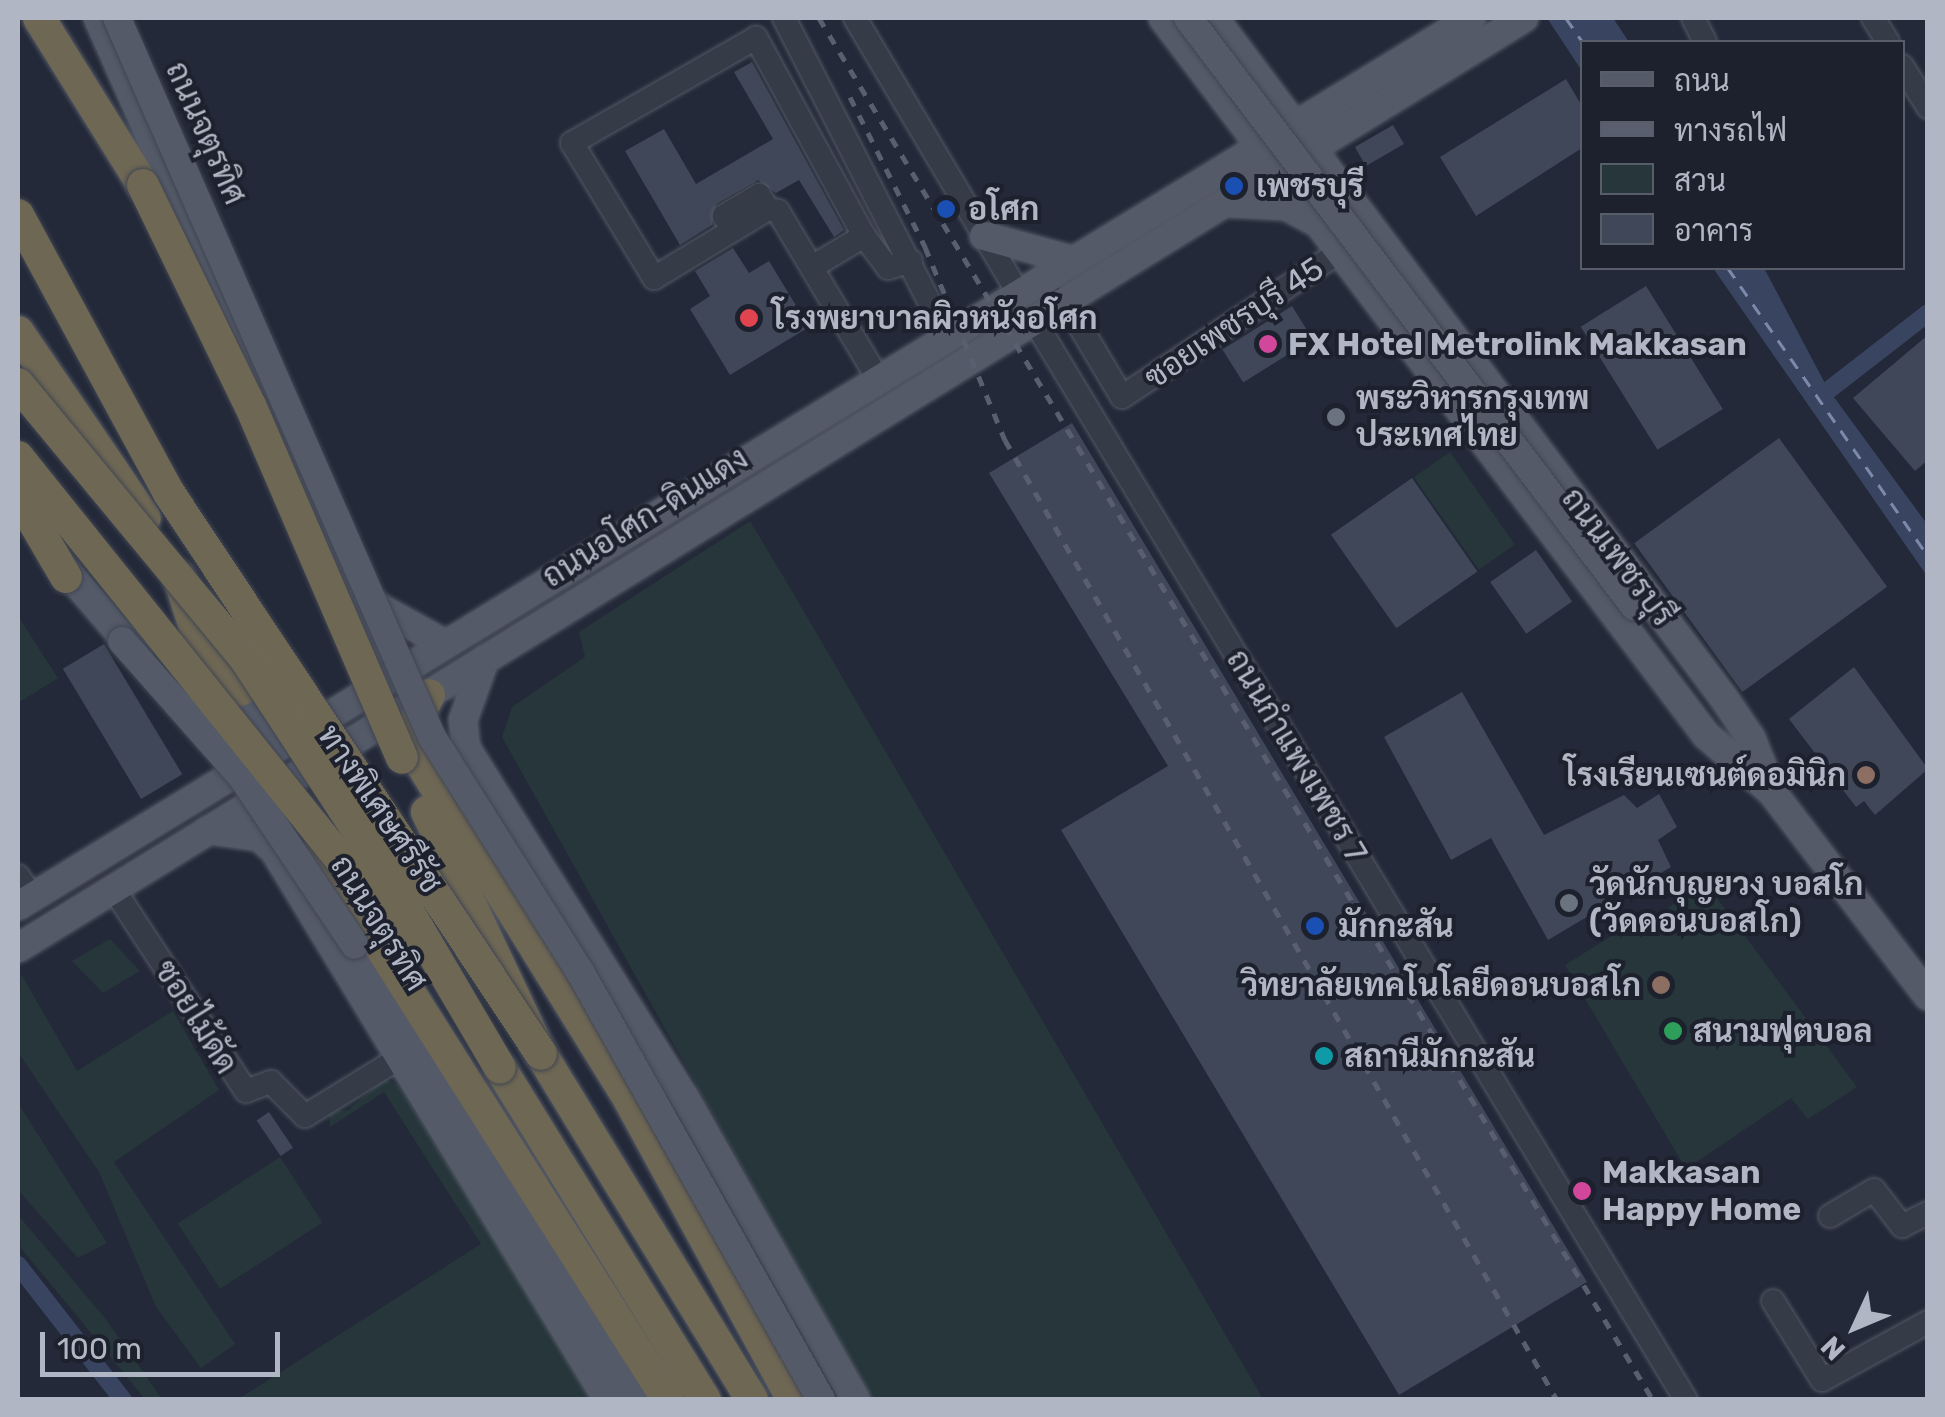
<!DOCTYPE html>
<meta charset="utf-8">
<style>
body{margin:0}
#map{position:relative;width:1945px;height:1417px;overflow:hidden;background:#232938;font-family:Rubik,Sarabun,sans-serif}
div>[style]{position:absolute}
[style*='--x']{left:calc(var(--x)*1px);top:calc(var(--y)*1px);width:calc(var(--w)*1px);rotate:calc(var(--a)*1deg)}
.green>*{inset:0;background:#26363a;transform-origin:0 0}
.water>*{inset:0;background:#394460}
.canal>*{height:18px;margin:-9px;padding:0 9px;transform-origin:9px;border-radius:9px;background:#394460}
.ferry>*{height:2.5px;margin-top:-1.25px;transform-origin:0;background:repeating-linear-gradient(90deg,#7c89aa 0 12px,transparent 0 22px)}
.building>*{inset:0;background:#3f4758;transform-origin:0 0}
.roads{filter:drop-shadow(0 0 2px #545966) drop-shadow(0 0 2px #545966)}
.minor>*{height:22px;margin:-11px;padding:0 11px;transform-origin:11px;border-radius:11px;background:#363b48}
.major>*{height:28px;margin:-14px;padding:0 14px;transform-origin:14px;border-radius:14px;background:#545a68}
.highway>*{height:32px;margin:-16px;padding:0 16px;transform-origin:16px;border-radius:16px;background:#6e6754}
.rail>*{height:5px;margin-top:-2.5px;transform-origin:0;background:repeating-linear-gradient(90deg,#595f6f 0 10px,transparent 0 20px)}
.bridges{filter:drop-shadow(0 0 2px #404552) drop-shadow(0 0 2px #404552)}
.major-bridge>*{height:28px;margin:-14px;padding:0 14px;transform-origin:14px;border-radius:14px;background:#545a68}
.highway-bridge>*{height:32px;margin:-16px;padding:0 16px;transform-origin:16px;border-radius:16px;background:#6e6754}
.dots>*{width:28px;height:28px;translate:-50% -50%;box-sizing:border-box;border:5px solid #1c212d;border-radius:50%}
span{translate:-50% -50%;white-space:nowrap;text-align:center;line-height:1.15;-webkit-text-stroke:8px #1c212d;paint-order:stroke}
.street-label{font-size:32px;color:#b1b6c5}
.poi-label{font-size:32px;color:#b1b6c5;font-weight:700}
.left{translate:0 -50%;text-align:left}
.right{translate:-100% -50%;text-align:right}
.frame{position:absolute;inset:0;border:20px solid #b1b6c5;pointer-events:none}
.legend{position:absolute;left:1580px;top:40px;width:325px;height:230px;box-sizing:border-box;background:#1c212d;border:2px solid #585d6a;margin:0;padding:12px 18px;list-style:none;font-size:30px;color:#b1b6c5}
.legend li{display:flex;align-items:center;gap:20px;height:50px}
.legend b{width:50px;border:2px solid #585d6a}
.north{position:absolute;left:1805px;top:1277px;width:100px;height:100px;-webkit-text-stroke:8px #1c212d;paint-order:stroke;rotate:226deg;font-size:28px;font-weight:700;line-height:40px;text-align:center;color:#b1b6c5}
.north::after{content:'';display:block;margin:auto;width:35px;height:45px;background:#b1b6c5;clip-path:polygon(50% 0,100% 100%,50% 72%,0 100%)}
.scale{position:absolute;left:40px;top:1332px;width:240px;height:45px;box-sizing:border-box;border:5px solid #b1b6c5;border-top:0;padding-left:12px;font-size:30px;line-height:35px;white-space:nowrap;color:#b1b6c5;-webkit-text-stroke:8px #1c212d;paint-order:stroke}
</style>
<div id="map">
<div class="green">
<i style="left:1450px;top:452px;width:113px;height:44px;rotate:55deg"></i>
<i style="clip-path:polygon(750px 521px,792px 591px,1263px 1399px,872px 1399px,502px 737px,512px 707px,585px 657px,579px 632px)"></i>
<i style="clip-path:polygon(18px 616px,58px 678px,18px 703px)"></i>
<i style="clip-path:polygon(1704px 881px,1857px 1087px,1808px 1119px,1791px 1098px,1686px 1169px,1565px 965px,1653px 910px,1658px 916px)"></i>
<i style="clip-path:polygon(110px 939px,140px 971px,103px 993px,72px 961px)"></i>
<i style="clip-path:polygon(21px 974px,77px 1071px,173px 1011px,219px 1090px,114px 1162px,235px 1344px,201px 1368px,156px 1307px,99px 1172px,18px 1052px)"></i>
<i style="clip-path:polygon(385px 1079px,397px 1084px,595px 1399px,237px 1400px,481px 1244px,384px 1092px,330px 1127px,329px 1112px,348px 1110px)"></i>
<i style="clip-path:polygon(18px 1103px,107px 1243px,78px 1258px,18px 1190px)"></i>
<i style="left:280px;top:1157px;width:78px;height:122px;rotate:57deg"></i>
<i style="clip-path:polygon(18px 1215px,105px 1318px,162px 1399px,145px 1399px,21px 1248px)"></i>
</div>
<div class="water">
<i style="clip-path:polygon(1547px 18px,1613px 18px,1629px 42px,1582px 42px,1582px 71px)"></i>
<i style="clip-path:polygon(1713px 268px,1764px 268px,1828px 389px,1927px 524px,1927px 576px)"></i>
</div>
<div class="canal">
<i style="--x:1821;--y:396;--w:135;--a:-37.8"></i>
<i style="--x:18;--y:1265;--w:171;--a:52.1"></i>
</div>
<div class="ferry">
<i style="--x:1566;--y:18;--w:29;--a:55"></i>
<i style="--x:1728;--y:268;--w:351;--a:55.2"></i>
</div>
<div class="building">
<i style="clip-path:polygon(752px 62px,844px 230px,834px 237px,799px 180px,776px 193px,758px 180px,716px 204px,712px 225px,680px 245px,625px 151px,664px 129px,696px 184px,773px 139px,734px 72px)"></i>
<i style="clip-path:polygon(1566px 79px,1582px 106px,1582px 148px,1476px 216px,1440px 157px)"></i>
<i style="left:1393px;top:125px;width:22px;height:44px;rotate:60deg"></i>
<i style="clip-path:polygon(733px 248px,749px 273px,769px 261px,809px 327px,730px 375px,690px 309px,710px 296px,695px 271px)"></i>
<i style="left:1646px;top:286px;width:145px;height:77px;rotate:58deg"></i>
<i style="left:1292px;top:306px;width:39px;height:82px;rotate:58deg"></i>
<i style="clip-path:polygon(1928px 335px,1928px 460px,1915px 471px,1853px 398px)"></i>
<i style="clip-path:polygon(1072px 423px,1587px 1282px,1399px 1395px,1061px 830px,1168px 766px,989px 473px)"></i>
<i style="left:1779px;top:438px;width:184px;height:179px;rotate:54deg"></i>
<i style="left:1412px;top:478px;width:114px;height:99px;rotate:55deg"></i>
<i style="left:1536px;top:550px;width:63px;height:56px;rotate:55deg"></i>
<i style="left:104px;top:644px;width:152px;height:48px;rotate:59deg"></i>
<i style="clip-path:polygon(1854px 667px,1928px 769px,1875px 815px,1864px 801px,1856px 807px,1789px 719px)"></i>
<i style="clip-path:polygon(1462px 692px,1544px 835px,1624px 795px,1637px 808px,1659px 794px,1677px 827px,1658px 840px,1671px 867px,1548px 940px,1491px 838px,1451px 860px,1384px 737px)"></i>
<i style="left:269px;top:1112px;width:43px;height:15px;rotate:56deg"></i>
</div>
<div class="roads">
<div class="minor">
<i style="--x:784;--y:18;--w:357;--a:62.9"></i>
<i style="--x:855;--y:18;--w:319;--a:59.3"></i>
<i style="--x:1693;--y:18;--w:27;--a:63"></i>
<i style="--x:1873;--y:18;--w:28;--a:58"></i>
<i style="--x:1902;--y:66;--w:49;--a:57.6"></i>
<i style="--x:733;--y:230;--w:17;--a:-123"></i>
<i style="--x:724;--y:216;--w:41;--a:-31"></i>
<i style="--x:759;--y:195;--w:17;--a:57"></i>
<i style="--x:864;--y:236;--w:226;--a:-118.6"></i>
<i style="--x:756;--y:38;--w:212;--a:150.3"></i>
<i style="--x:572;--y:143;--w:158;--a:58.7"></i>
<i style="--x:654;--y:278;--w:133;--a:-31.2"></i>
<i style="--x:768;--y:209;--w:10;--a:11"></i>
<i style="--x:778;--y:211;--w:196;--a:59.2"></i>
<i style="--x:812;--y:267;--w:61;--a:-30.8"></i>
<i style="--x:864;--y:236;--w:40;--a:53"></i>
<i style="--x:888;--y:268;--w:24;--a:-17"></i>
<i style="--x:1063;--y:298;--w:115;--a:59.2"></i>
<i style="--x:1122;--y:397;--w:263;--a:-33.7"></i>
<i style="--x:1032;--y:317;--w:1265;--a:58.87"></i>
<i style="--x:18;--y:876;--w:25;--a:56"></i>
<i style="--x:113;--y:888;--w:243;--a:56.8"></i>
<i style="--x:246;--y:1091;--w:27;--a:-20"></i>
<i style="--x:271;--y:1082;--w:48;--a:45"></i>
<i style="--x:305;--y:1116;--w:107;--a:-31.6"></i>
<i style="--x:1830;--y:1216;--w:51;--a:-30.6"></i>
<i style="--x:1874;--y:1190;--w:46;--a:52.1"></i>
<i style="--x:1902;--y:1226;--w:29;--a:-27"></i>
<i style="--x:1773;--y:1301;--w:93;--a:58.2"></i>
<i style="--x:1822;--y:1380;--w:121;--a:-28.7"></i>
</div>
<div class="major">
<i style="--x:98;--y:18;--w:625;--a:66.1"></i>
<i style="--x:351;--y:589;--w:47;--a:68.9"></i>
<i style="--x:368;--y:633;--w:42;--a:88.6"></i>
<i style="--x:1163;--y:18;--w:899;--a:52.86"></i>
<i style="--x:1706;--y:735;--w:90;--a:40.9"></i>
<i style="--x:1214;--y:18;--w:849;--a:53.14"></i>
<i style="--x:1723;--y:697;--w:50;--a:55.7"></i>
<i style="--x:1751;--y:738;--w:59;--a:68.2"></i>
<i style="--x:1226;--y:203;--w:60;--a:2.9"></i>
<i style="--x:1286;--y:206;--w:32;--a:28"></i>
<i style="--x:984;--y:236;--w:90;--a:15.4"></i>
<i style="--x:55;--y:558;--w:127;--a:49.2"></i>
<i style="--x:369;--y:602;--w:87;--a:28.9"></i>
<i style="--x:485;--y:659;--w:65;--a:109.8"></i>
<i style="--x:463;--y:720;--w:28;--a:84"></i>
<i style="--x:466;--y:748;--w:413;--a:58"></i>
<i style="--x:685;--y:1098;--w:347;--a:60.5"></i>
<i style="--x:222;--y:690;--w:19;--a:0"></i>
<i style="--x:241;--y:690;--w:45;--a:54.9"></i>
<i style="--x:267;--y:727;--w:36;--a:109"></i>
<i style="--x:1765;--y:783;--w:268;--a:52.6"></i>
<i style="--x:208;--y:830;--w:51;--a:7.8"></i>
<i style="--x:259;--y:837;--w:20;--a:41"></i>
<i style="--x:274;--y:850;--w:643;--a:58.73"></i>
<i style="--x:18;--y:906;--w:1703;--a:-31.43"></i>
<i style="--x:355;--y:945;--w:533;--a:58.67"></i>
<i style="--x:18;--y:948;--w:1770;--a:-31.7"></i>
</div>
<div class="highway">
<i style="--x:39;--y:18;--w:197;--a:58.1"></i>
<i style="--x:18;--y:332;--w:225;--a:55.7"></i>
<i style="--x:179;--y:577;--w:57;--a:72.5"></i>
<i style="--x:196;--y:631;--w:74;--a:52.7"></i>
<i style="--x:429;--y:695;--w:37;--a:117"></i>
<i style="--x:412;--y:728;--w:33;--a:78"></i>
<i style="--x:419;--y:760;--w:399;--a:58.2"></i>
<i style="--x:629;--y:1099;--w:343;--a:61.4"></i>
<i style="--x:427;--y:812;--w:268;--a:64.8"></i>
<i style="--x:541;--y:1054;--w:405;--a:58.6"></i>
<i style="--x:319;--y:850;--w:651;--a:57.6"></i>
<i style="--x:500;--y:1068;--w:390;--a:58.3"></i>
</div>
</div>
<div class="rail">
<i style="--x:819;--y:18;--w:1614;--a:58.89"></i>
<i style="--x:850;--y:97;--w:168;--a:63.4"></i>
<i style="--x:925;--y:247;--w:209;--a:67.5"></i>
<i style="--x:1005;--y:440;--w:1107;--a:60.1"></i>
</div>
<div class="bridges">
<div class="major-bridge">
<i style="--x:117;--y:18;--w:785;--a:66.34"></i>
<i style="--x:432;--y:737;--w:275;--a:57.8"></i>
<i style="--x:579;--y:970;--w:493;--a:60.6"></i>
<i style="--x:1188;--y:18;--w:739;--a:52.8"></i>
<i style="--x:122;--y:641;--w:181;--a:48.6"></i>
<i style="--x:242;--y:777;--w:202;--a:56.1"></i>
</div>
<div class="highway-bridge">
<i style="--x:143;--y:185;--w:245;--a:64.1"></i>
<i style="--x:250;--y:405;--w:384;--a:66.7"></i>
<i style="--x:18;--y:215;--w:316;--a:61.5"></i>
<i style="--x:169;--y:493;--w:673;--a:56.45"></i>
<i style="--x:18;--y:384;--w:358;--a:50.4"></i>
<i style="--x:246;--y:660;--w:259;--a:56.8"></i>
<i style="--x:388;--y:877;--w:221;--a:59.6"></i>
<i style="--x:18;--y:457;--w:614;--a:51.28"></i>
<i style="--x:18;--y:495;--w:95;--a:59.7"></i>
</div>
</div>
<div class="dots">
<i style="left:1234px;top:186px;background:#1a4fb4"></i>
<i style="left:946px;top:209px;background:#1a4fb4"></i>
<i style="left:749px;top:318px;background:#e0444e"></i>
<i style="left:1268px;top:344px;background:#d1479c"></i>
<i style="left:1336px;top:417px;background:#6b7280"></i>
<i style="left:1866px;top:775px;background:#8d6e63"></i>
<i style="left:1569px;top:903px;background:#6b7280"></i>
<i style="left:1315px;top:926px;background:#1a4fb4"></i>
<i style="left:1661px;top:985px;background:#8d6e63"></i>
<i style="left:1673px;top:1031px;background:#2e9e5b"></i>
<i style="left:1324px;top:1056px;background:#0f9aa8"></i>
<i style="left:1582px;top:1191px;background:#d1479c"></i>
</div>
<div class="street-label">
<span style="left:206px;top:133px;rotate:66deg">ถนนจตุรทิศ</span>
<span style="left:1234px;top:323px;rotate:-34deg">ซอยเพชรบุรี 45</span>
<span style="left:645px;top:517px;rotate:-32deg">ถนนอโศก-ดินแดง</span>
<span style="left:1618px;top:557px;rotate:53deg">ถนนเพชรบุรี</span>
<span style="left:1297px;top:756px;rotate:59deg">ถนนกำแพงเพชร 7</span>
<span style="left:380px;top:809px;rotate:56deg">ทางพิเศษศรีรัช</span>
<span style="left:379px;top:923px;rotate:58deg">ถนนจตุรทิศ</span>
<span style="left:196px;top:1017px;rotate:58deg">ซอยไม้ดัด</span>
</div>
<div class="poi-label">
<span class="left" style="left:1256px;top:186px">เพชรบุรี</span>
<span class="left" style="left:968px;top:209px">อโศก</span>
<span class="left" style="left:772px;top:318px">โรงพยาบาลผิวหนังอโศก</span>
<span class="left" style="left:1288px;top:344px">FX Hotel Metrolink Makkasan</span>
<span class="left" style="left:1356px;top:417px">พระวิหารกรุงเทพ<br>ประเทศไทย</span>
<span class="right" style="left:1846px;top:775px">โรงเรียนเซนต์ดอมินิก</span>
<span class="left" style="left:1589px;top:903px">วัดนักบุญยวง บอสโก<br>(วัดดอนบอสโก)</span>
<span class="left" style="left:1338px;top:926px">มักกะสัน</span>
<span class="right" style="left:1641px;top:985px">วิทยาลัยเทคโนโลยีดอนบอสโก</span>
<span class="left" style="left:1693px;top:1031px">สนามฟุตบอล</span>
<span class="left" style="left:1344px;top:1056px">สถานีมักกะสัน</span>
<span class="left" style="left:1602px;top:1191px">Makkasan<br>Happy Home</span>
</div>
<div class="frame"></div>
<ul class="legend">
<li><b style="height:12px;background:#545a68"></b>ถนน</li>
<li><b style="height:12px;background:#595f6f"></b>ทางรถไฟ</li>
<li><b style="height:28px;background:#26363a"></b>สวน</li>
<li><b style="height:28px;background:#3f4758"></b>อาคาร</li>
</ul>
<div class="north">N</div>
<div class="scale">100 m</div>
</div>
